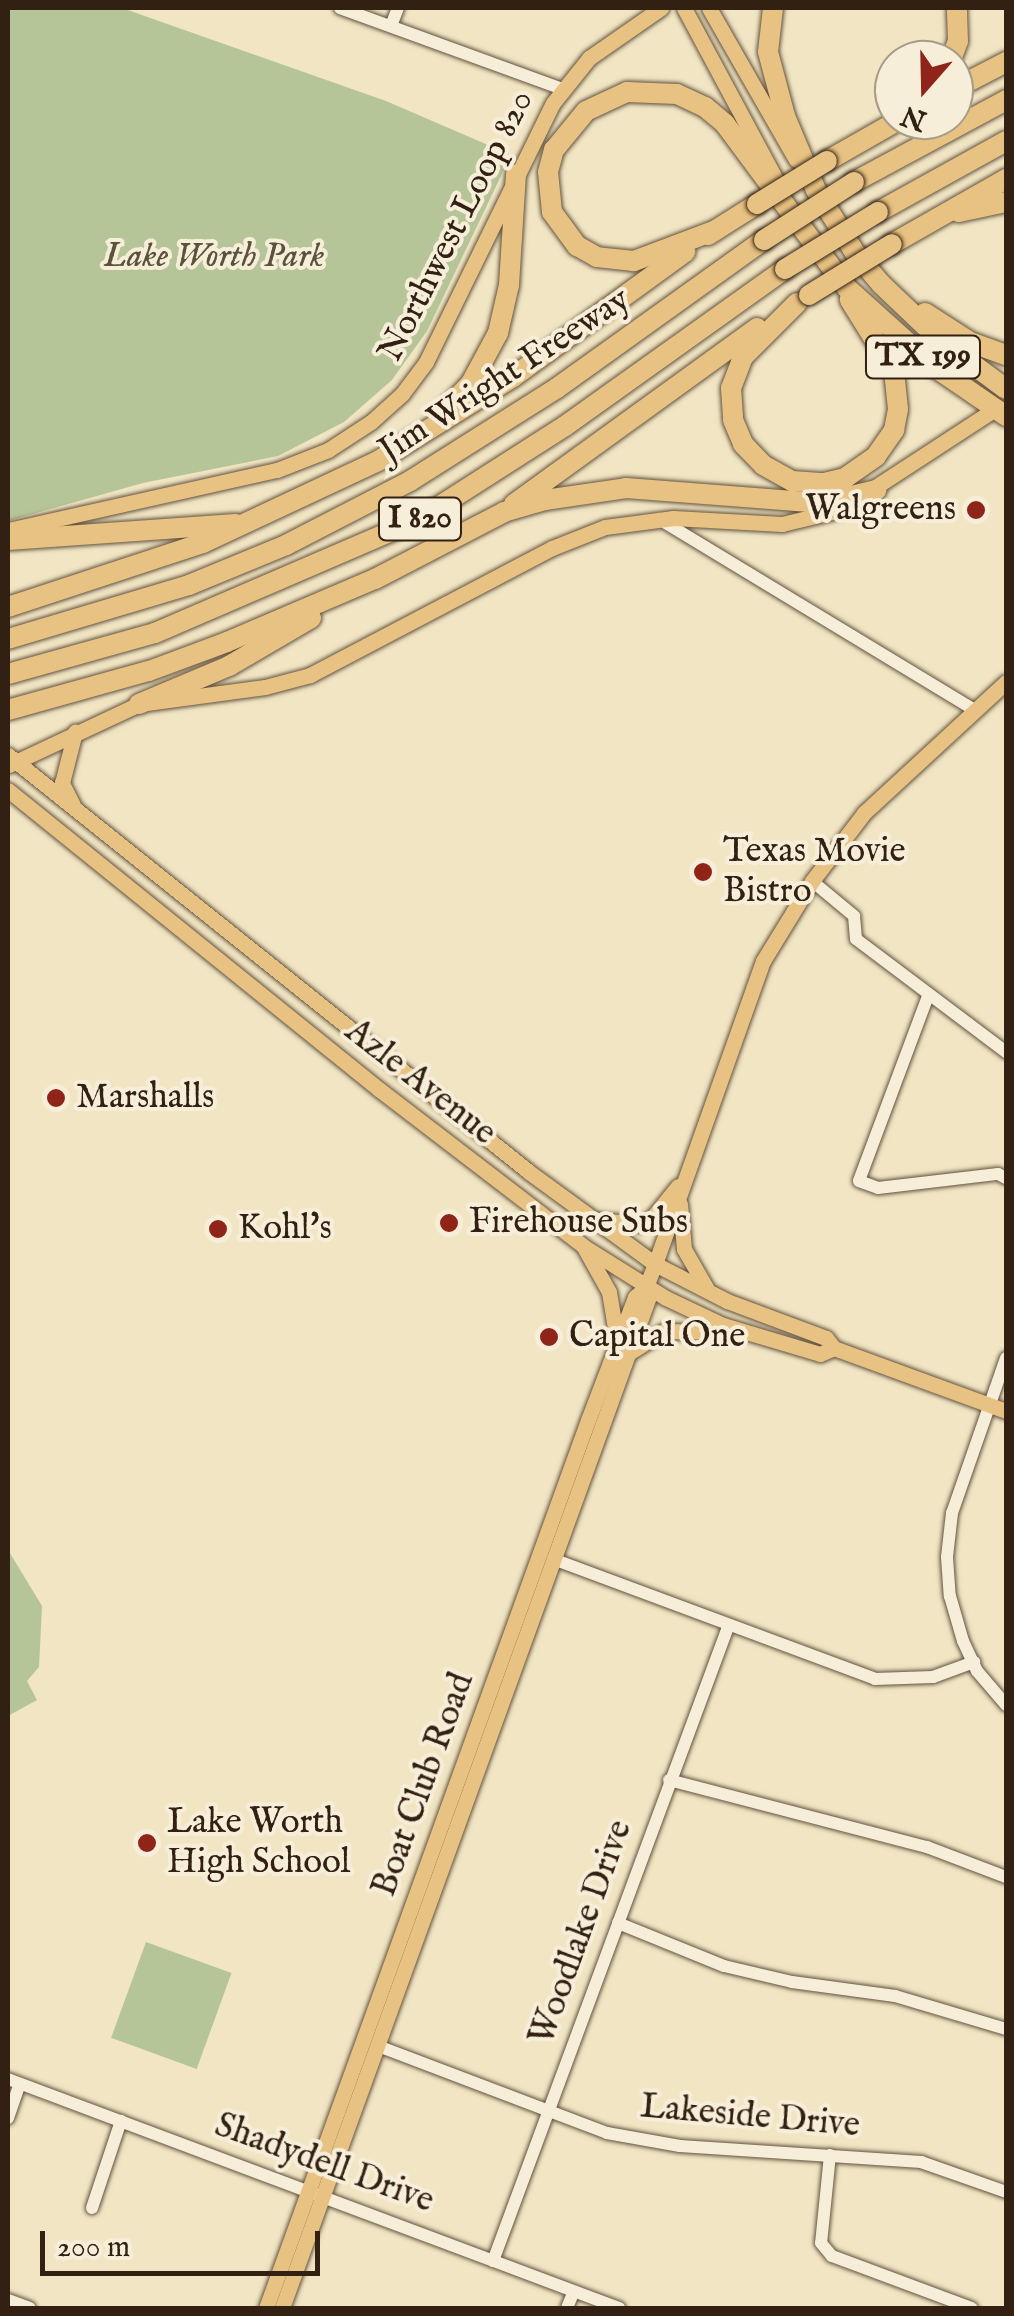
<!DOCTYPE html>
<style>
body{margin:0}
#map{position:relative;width:1014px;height:2316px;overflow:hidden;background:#f1e5c3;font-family:"IM FELL English",serif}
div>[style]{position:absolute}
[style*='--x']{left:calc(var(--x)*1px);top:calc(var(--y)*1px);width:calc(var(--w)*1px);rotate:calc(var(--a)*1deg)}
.green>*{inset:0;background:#b6c597;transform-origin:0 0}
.roads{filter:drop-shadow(0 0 2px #62523f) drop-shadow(0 0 2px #62523f)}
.minor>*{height:12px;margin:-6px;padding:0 6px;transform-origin:6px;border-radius:6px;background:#f6eed8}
.major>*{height:15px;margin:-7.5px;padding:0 7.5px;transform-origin:7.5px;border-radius:7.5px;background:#e8c282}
.highway>*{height:20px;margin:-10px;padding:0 10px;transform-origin:10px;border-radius:10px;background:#e8c282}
.bridges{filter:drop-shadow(0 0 2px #322113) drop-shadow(0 0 2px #322113)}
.highway-bridge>*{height:20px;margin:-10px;padding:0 10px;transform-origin:10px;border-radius:10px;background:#e8c282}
.dots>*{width:28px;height:28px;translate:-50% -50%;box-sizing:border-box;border:5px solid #f6eed8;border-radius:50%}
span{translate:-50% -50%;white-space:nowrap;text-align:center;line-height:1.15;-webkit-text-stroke:8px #f6eed8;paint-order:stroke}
.shield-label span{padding:2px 8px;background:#f6eed8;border:2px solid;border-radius:8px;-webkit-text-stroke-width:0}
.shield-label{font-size:32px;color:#322113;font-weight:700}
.street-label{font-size:35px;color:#322113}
.park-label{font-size:35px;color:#5a523b;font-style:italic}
.poi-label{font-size:35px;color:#322113}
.right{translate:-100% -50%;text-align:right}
.left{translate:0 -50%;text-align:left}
.frame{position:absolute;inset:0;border:10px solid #322113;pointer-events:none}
.north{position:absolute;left:874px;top:40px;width:100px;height:100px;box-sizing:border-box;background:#f6eed8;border:2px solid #a89c89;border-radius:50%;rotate:200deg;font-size:28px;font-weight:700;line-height:40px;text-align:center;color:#322113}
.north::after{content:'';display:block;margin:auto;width:35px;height:45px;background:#8f2418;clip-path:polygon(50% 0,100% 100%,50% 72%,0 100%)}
.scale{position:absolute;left:40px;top:2231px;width:280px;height:45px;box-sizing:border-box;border:5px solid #322113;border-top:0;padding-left:12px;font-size:30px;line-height:35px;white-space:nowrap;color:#322113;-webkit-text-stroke:8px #f6eed8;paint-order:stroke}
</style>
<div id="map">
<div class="green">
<i style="clip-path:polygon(8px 8px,122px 8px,386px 101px,511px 155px,427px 331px,392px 380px,344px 422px,278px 456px,143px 483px,8px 521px)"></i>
<i style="clip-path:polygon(8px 1550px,42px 1606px,39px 1667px,27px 1681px,37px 1700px,8px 1716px)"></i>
<i style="left:146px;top:1942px;width:91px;height:102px;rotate:20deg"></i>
</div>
<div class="roads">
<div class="minor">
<i style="--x:340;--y:8;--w:237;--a:20"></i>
<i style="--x:391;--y:26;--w:19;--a:-69"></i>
<i style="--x:659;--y:519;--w:368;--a:31.2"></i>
<i style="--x:812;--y:881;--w:55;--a:39.8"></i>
<i style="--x:854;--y:916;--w:23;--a:85"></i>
<i style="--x:856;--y:939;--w:188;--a:37"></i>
<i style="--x:928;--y:996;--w:197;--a:110.5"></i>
<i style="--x:859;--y:1181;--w:20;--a:20"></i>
<i style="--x:878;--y:1188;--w:121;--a:-6.7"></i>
<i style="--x:998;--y:1174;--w:9;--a:27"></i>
<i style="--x:1006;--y:1358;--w:164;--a:109.2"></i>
<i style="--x:952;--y:1513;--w:44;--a:96.5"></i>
<i style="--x:947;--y:1557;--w:39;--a:86"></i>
<i style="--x:950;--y:1596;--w:47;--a:73.9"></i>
<i style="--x:963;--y:1641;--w:33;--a:65"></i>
<i style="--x:977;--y:1671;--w:45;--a:49.5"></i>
<i style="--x:553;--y:1559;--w:344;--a:20.4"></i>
<i style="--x:875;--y:1679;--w:58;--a:-2"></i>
<i style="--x:933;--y:1677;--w:44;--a:-20.1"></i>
<i style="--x:669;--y:1780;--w:267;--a:14.6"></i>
<i style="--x:927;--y:1847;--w:85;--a:20.8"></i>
<i style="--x:618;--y:1923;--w:114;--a:22.1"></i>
<i style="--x:724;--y:1966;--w:70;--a:13.2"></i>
<i style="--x:792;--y:1982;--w:104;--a:7.7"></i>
<i style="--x:895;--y:1996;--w:116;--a:16.6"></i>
<i style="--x:378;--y:2046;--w:245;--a:20.8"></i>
<i style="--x:607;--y:2133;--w:74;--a:10.1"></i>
<i style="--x:680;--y:2146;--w:242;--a:3.8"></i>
<i style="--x:921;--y:2162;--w:90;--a:19.4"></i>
<i style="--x:8;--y:2079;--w:653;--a:20.55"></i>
<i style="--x:8;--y:2118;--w:36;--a:-71"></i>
<i style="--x:830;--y:2155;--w:88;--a:95.8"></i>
<i style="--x:821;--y:2243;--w:17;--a:50"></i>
<i style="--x:832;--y:2256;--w:149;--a:20.4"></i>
<i style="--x:92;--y:2208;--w:92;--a:-71.6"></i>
<i style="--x:493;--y:2261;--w:676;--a:-69.66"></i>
<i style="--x:8;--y:2300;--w:23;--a:20"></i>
<i style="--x:567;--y:2308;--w:16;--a:-68"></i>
</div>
<div class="major">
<i style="--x:684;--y:8;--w:201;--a:61.8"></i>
<i style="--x:709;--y:8;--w:175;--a:60.2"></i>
<i style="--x:8;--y:530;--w:276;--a:-12.6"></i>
<i style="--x:277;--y:470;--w:55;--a:-21.4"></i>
<i style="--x:328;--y:450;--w:51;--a:-33.1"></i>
<i style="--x:371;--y:422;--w:42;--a:-42.1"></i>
<i style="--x:402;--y:394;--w:40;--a:-53"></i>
<i style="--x:426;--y:362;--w:288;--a:-63.9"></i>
<i style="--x:553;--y:103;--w:58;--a:-51.3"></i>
<i style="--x:589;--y:58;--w:88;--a:-34.8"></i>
<i style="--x:8;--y:755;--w:667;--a:38.67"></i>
<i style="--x:529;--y:1172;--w:156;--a:36.1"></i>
<i style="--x:655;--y:1264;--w:81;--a:27.2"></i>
<i style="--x:727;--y:1301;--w:106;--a:20.5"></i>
<i style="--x:826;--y:1338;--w:13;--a:51"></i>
<i style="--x:834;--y:1348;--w:183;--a:20.1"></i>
<i style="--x:9;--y:765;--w:144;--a:-25.1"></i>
<i style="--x:139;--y:704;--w:127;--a:-7.7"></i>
<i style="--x:265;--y:687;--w:47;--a:-14.9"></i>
<i style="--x:310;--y:675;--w:273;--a:-27.7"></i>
<i style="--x:552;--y:548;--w:57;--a:-21.6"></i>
<i style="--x:605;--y:527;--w:69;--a:-7.5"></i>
<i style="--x:673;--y:518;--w:109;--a:3.2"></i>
<i style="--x:782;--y:524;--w:60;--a:-13.6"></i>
<i style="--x:840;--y:510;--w:185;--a:-33.1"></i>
<i style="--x:8;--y:790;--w:478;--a:38.9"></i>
<i style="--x:380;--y:1090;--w:256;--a:37.5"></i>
<i style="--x:583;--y:1246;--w:98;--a:32.1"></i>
<i style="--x:666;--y:1298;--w:63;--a:25.3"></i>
<i style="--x:723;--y:1325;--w:101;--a:16.6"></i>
<i style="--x:820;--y:1354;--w:15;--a:-23"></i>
<i style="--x:73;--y:805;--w:25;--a:-117"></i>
<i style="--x:62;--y:783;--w:53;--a:-75.7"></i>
<i style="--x:680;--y:1204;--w:45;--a:84.9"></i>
<i style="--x:684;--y:1249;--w:46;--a:60.1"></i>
<i style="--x:598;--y:1220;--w:42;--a:5.4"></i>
<i style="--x:640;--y:1224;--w:13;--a:-27"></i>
<i style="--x:652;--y:1218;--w:41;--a:-50.9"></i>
<i style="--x:585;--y:1249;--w:49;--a:60.8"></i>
<i style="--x:609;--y:1292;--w:43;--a:80.5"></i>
<i style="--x:629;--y:1353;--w:41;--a:-32.2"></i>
<i style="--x:664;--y:1331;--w:59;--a:1"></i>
<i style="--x:266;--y:2308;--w:945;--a:-70.07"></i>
<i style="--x:588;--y:1420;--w:132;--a:-69.1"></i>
<i style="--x:635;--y:1297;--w:15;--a:-42"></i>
<i style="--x:646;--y:1287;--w:25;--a:-69"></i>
<i style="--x:655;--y:1264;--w:322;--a:-70.4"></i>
<i style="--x:763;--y:961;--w:94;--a:-58.5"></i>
<i style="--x:812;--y:881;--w:86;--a:-52.6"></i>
<i style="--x:864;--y:813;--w:193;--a:-42.7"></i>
<i style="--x:282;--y:2308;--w:1073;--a:-70.06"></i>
<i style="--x:648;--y:1299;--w:12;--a:-99"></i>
</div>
<div class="highway">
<i style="--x:773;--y:8;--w:44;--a:96.5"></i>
<i style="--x:768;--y:52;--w:66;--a:75.1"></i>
<i style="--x:785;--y:116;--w:80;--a:67.3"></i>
<i style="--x:816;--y:190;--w:74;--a:58.2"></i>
<i style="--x:855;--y:253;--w:40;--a:50"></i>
<i style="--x:881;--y:284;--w:81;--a:43.5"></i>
<i style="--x:940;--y:340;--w:82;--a:36.6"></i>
<i style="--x:951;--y:60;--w:20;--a:-70"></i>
<i style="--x:958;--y:41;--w:33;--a:-92"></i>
<i style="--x:954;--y:89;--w:59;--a:-27.4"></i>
<i style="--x:827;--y:161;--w:83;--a:-29.7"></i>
<i style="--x:854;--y:182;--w:173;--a:-28.3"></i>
<i style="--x:878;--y:212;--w:146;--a:-29"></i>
<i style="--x:959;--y:212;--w:48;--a:-12"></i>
<i style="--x:716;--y:230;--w:88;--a:159.3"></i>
<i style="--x:634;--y:261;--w:37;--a:-174"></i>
<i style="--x:597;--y:257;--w:23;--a:-151"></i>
<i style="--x:577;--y:246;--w:42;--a:-126.3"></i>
<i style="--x:552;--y:212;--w:40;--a:-95.7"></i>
<i style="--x:548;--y:172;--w:23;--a:-75"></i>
<i style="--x:554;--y:150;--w:50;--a:-50.6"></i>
<i style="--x:586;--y:111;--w:45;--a:-24.9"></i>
<i style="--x:627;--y:92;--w:50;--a:2.3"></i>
<i style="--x:677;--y:94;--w:31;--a:25"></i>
<i style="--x:705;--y:107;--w:26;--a:40"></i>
<i style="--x:725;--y:124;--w:204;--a:53.4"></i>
<i style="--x:847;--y:288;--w:120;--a:42"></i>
<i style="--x:936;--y:368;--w:85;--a:34.4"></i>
<i style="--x:708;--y:235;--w:58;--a:-32.3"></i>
<i style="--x:892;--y:244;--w:131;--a:-29.7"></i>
<i style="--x:797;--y:303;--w:76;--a:135"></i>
<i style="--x:743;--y:357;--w:33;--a:111"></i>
<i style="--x:731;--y:388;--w:32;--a:86"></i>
<i style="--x:733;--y:420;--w:26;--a:67"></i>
<i style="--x:743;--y:444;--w:29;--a:46"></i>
<i style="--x:763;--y:465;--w:33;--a:29"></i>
<i style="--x:792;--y:481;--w:32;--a:4"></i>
<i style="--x:824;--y:483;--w:22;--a:-13"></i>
<i style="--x:845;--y:478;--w:38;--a:-35"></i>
<i style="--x:876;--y:456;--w:32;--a:-55"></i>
<i style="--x:894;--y:430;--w:21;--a:-79"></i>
<i style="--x:898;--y:409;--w:38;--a:-96"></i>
<i style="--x:894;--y:371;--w:84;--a:-121.8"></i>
<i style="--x:925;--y:313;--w:54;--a:32.8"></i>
<i style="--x:970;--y:342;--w:38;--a:20"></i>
<i style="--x:447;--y:408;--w:35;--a:-46"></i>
<i style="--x:471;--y:383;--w:57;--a:-61.6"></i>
<i style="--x:498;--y:333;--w:49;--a:-77.1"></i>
<i style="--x:509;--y:285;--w:111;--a:-86.4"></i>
<i style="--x:514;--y:504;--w:300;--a:-35.9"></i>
<i style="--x:8;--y:540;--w:228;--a:-4"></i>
<i style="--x:8;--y:607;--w:205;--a:-18.2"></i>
<i style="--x:203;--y:543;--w:193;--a:-25.1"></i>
<i style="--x:378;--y:461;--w:159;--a:-31.9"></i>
<i style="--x:513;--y:377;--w:213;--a:-36"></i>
<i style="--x:8;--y:639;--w:189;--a:-16.6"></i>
<i style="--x:189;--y:585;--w:105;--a:-22.4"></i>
<i style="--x:286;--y:545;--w:140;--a:-27.3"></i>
<i style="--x:410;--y:481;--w:174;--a:-32.3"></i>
<i style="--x:557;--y:388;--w:254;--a:-35.6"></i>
<i style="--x:8;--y:674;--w:153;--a:-15.6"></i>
<i style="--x:155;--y:633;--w:286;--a:-23.3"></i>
<i style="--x:418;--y:520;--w:174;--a:-32.6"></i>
<i style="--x:565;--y:426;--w:270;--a:-35.5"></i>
<i style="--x:139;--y:704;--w:98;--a:-22.9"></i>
<i style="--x:229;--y:666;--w:95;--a:-30.3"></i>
<i style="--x:8;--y:710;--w:146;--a:-15.5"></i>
<i style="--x:149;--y:671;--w:83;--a:-20.4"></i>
<i style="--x:227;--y:642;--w:161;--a:-23.1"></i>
<i style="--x:375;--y:579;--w:145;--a:-27.4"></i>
<i style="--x:504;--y:512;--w:43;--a:-16.3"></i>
<i style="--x:545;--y:500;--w:82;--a:-8.4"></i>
<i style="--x:626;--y:488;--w:197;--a:4.4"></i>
<i style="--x:822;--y:503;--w:56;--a:-13.5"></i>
</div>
</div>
<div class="bridges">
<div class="highway-bridge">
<i style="--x:757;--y:204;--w:82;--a:-31.6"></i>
<i style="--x:764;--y:240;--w:107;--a:-32.8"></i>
<i style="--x:785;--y:269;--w:109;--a:-31.5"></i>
<i style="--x:809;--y:295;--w:97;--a:-31.6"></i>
</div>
</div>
<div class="dots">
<i style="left:976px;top:510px;background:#8f2418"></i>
<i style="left:703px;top:872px;background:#8f2418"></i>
<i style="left:56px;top:1098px;background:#8f2418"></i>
<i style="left:449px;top:1223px;background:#8f2418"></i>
<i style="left:218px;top:1229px;background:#8f2418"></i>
<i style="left:549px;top:1337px;background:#8f2418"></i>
<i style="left:147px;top:1843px;background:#8f2418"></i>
</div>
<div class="shield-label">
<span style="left:923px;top:357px">TX 199</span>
<span style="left:420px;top:519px">I 820</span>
</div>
<div class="street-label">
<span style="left:457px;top:226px;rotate:-63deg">Northwest Loop 820</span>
<span style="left:505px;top:376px;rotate:-33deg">Jim Wright Freeway</span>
<span style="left:420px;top:1083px;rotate:38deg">Azle Avenue</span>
<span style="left:424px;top:1785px;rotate:-70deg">Boat Club Road</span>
<span style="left:582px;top:1933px;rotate:-70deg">Woodlake Drive</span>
<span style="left:750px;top:2117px;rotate:5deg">Lakeside Drive</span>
<span style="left:324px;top:2164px;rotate:20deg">Shadydell Drive</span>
</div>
<div class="park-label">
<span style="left:214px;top:257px">Lake Worth Park</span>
</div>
<div class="poi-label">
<span class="right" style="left:956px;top:510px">Walgreens</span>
<span class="left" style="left:723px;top:872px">Texas Movie<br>Bistro</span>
<span class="left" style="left:76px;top:1098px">Marshalls</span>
<span class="left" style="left:469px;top:1223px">Firehouse Subs</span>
<span class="left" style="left:238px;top:1229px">Kohl's</span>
<span class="left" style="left:569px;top:1337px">Capital One</span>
<span class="left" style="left:167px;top:1843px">Lake Worth<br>High School</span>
</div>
<div class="frame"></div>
<div class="north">N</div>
<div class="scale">200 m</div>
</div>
